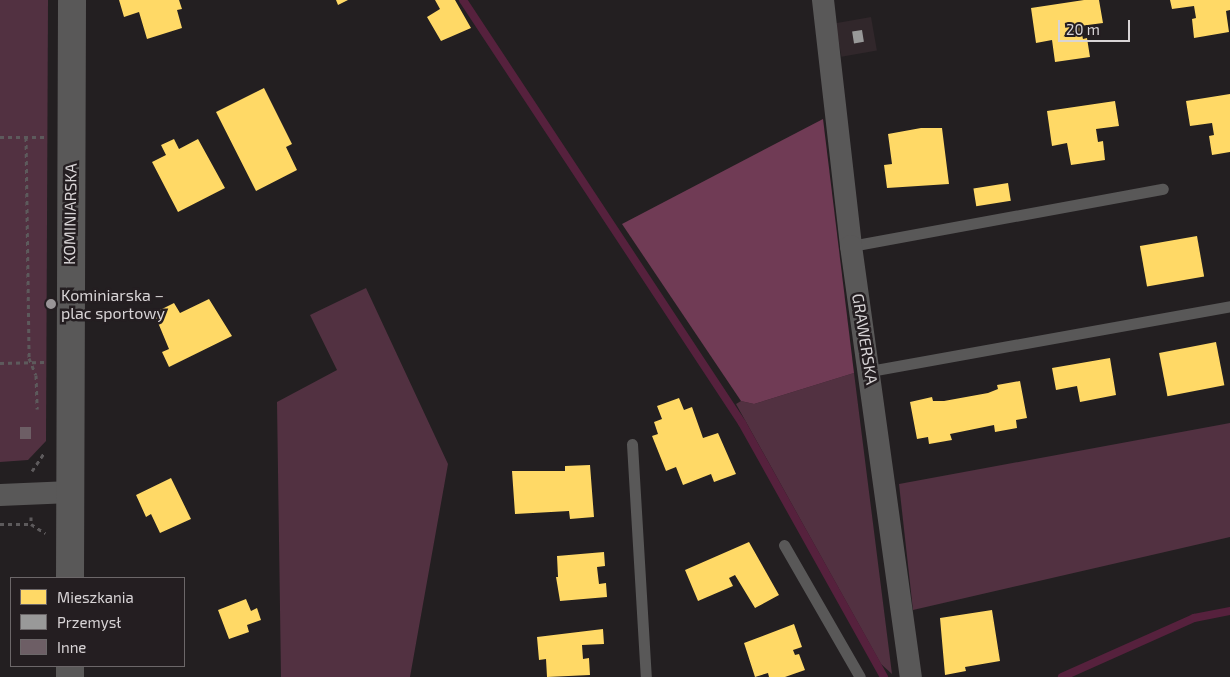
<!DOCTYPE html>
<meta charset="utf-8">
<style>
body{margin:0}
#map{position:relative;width:1230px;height:677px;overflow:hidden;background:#231f21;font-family:"Exo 2",sans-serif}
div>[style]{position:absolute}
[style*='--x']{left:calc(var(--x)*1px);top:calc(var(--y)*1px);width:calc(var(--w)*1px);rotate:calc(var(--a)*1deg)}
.built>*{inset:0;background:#31272b;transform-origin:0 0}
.green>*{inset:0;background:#523141}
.forest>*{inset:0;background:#703b55}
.homes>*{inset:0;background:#ffd966;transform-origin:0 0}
.industry>*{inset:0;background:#999;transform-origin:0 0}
.stream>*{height:8px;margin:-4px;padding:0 4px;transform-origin:4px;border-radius:4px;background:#56213d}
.building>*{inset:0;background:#6d5e65;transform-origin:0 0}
.path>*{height:3px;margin-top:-1.5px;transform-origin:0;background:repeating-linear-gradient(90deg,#5d5a5c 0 4px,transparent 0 8px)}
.service>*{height:11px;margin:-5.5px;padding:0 5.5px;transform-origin:5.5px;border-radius:5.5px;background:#595858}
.minor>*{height:22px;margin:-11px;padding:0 11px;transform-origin:11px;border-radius:11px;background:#595858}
.tertiary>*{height:28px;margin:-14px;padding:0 14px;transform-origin:14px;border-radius:14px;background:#595858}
.dots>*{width:14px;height:14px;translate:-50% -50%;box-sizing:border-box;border:2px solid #241e21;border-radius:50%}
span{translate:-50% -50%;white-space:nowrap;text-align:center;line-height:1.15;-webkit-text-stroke:5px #241e21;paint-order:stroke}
.street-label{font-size:16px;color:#d8d4d6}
.poi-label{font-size:16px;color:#d8d4d6}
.left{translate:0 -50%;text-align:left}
.legend{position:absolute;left:10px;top:577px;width:175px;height:90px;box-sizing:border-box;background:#241e21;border:1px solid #6c6769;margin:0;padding:6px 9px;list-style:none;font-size:15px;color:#d8d4d6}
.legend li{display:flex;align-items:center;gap:10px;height:25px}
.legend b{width:25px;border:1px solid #6c6769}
.scale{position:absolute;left:1058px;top:20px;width:72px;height:22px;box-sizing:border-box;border:2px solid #d8d4d6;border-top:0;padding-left:6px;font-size:15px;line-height:18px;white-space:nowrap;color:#d8d4d6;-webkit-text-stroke:4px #241e21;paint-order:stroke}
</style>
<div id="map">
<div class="built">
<i style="left:871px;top:17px;width:34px;height:36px;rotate:80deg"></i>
</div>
<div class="green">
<i style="clip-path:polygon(0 0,48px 0,46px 441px,28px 460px,0 462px)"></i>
<i style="clip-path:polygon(366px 288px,448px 464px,410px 677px,281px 677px,277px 402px,337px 370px,310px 315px)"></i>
<i style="clip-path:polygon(854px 373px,892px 674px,881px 664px,736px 404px,741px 401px,754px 404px)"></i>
<i style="clip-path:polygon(1230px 423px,1230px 537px,913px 610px,899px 484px)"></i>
</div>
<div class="forest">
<i style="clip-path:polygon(823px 119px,854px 373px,754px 404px,741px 401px,622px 224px)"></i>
</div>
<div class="homes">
<i style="clip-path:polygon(119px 0,179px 0,182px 9px,177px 10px,182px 28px,147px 39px,139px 12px,124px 17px)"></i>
<i style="clip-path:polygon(336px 0,348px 0,338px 5px)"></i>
<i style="clip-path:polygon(435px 0,455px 0,471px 28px,441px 41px,427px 17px,440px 9px)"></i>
<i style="clip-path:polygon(1084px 0,1099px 0,1103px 23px,1080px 26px,1083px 39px,1087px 38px,1090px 57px,1055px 62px,1052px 40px,1036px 43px,1031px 8px)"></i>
<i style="clip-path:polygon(1170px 0,1230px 0,1230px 10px,1226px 11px,1229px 32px,1194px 38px,1192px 19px,1196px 18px,1194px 6px,1172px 9px)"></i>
<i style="clip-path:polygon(264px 88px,292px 144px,286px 147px,297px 170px,256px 191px,216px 112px)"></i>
<i style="clip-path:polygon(1230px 94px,1230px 152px,1212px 155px,1209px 136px,1214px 135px,1212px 123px,1190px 126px,1186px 101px)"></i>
<i style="clip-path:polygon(1115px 101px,1119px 126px,1096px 129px,1098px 142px,1103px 141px,1105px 160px,1071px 165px,1067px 143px,1052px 146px,1047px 111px)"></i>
<i style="clip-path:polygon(921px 128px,942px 128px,949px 184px,887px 188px,884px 165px,892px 164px,888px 134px)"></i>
<i style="clip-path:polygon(174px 139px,179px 149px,198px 139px,225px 188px,178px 212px,152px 162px,166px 155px,161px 145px)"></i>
<i style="left:1008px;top:183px;width:18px;height:35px;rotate:81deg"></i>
<i style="left:1197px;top:236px;width:41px;height:58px;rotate:80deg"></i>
<i style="clip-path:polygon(209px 299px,232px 336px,169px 367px,162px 352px,169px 349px,154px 313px,174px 303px,180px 313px)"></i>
<i style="left:1216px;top:342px;width:44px;height:58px;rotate:79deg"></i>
<i style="clip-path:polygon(1110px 358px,1116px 395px,1080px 402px,1077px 386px,1056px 390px,1052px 368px)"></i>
<i style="clip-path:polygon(1020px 381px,1027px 418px,1016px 420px,1017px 428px,995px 432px,994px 425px,950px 434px,952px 440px,929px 444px,928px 437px,917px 439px,910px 402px,932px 397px,933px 401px,944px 401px,988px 393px,998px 389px,997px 385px)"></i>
<i style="clip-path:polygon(679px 398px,684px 410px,692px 407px,703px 438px,718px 433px,736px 474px,714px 482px,711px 474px,683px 485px,676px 467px,666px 471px,652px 436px,658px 434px,654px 422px,662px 419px,657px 406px)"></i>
<i style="clip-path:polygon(590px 465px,594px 517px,570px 519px,569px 511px,515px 514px,512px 471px,565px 471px,565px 466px)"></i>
<i style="clip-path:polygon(171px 478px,191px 519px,160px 533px,151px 514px,146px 517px,136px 495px)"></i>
<i style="clip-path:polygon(749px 542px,779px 595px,755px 608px,735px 575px,729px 578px,733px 586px,698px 601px,685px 570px)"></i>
<i style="clip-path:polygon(604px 552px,605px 566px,597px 567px,599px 584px,606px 583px,607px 597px,560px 601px,556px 577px,558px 577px,557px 556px)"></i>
<i style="clip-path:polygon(246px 599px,251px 611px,257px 608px,261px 620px,247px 625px,249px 632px,229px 639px,218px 610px)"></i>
<i style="clip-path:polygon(992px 610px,1000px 661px,965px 667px,966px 671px,945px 675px,940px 618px)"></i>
<i style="clip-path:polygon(794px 624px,802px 647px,793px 650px,795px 655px,799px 654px,805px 670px,785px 677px,769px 677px,768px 673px,755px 677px,744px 643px)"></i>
<i style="clip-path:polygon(603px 629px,604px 644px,582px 645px,583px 659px,589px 658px,590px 675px,547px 677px,546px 659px,539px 660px,537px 637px)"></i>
</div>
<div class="industry">
<i style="left:862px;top:30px;width:12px;height:10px;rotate:81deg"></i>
</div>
<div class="stream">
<i style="--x:463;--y:0;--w:507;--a:56.59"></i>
<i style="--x:742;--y:423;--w:291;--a:60.8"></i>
<i style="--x:1062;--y:677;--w:145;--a:-24.1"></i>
<i style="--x:1194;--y:618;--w:37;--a:-11"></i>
</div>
<div class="building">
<i style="left:20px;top:427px;width:11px;height:12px"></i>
</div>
<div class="path">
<i style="--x:0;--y:137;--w:47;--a:0"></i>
<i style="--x:26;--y:137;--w:221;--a:89.2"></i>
<i style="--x:29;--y:358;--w:18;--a:68"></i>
<i style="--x:36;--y:375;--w:34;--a:88"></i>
<i style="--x:0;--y:363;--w:44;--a:-1.3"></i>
<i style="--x:32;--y:471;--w:23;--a:-56"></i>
<i style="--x:31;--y:517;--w:7;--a:90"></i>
<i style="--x:31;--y:524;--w:17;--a:33"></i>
<i style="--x:0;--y:524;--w:31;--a:0"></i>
</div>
<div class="service">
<i style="--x:851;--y:246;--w:317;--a:-10.4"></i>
<i style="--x:870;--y:371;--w:366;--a:-10.2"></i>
<i style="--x:632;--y:444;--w:233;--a:86.6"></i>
<i style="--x:784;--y:545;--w:152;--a:60.1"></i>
</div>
<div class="minor">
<i style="--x:823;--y:0;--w:248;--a:83.5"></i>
<i style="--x:851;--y:246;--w:435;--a:82.1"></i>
<i style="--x:0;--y:495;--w:71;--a:-2.4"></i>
</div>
<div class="tertiary">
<i style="--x:70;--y:578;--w:578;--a:-89.8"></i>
<i style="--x:70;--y:677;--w:11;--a:-90"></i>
</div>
<div class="dots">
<i style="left:51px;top:304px;background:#999597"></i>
</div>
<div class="street-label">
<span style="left:70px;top:214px;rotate:-89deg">KOMINIARSKA</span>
<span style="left:865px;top:339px;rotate:81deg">GRAWERSKA</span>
</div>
<div class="poi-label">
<span class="left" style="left:61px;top:304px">Kominiarska –<br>plac sportowy</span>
</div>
<ul class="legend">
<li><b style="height:14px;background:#ffd966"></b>Mieszkania</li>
<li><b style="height:14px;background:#999"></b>Przemysł</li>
<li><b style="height:14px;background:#6d5e65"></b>Inne</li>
</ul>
<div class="scale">20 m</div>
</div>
